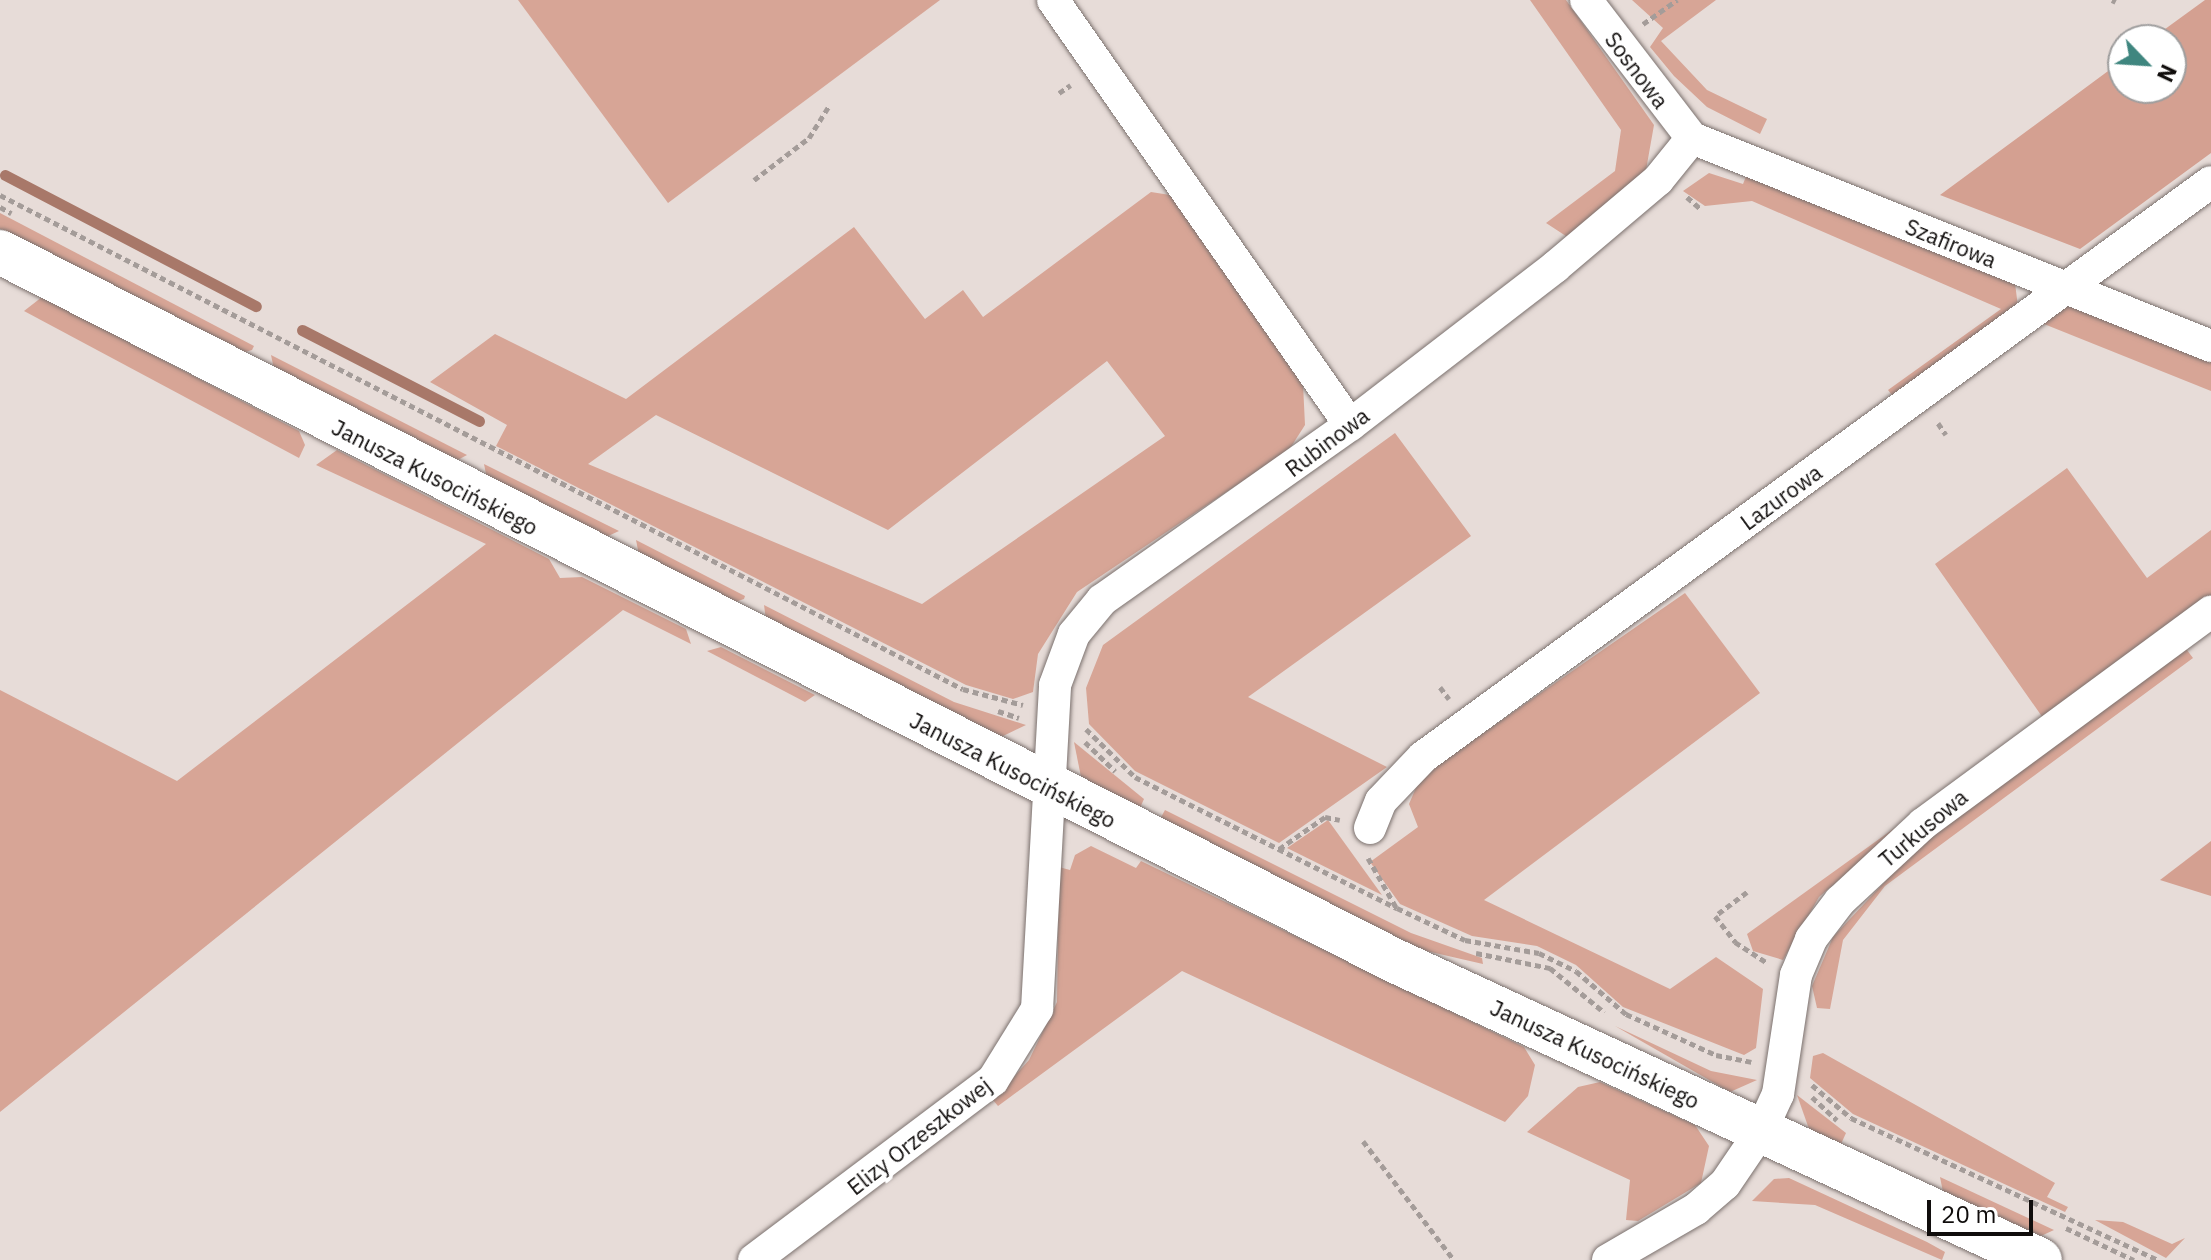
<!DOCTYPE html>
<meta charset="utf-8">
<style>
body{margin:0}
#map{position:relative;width:2211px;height:1260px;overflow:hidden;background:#e7dcd8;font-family:"IBM Plex Sans",sans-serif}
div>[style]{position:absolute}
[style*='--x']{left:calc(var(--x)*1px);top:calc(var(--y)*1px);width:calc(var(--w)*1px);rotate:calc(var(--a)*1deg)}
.green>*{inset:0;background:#d7a596}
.forest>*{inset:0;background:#d4a091}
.stream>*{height:11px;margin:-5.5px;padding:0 5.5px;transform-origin:5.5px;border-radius:5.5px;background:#a87869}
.path>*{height:5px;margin-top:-2.5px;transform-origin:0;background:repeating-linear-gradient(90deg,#a49c99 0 6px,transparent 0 10px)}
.roads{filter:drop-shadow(0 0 2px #7b716e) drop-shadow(0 0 2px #7b716e)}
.street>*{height:32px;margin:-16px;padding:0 16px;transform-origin:16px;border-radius:16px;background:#fff}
.secondary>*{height:44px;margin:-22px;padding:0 22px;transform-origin:22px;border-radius:22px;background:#fff}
span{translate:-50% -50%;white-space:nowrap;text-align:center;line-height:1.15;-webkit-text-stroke:8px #fff;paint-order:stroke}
.street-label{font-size:22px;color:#100d0c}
.north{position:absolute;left:2107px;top:24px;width:80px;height:80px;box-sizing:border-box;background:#fff;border:2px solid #9f9e9e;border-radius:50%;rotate:115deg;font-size:22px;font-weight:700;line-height:32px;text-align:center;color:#100d0c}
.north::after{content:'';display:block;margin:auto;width:28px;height:36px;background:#3f867f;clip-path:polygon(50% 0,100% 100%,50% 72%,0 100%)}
.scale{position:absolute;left:1927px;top:1200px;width:106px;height:36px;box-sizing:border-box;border:4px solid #100d0c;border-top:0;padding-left:10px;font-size:24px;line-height:28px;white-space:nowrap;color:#100d0c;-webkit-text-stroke:6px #fff;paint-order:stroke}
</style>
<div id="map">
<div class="green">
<i style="clip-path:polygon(518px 0,940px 0,668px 203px)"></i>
<i style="clip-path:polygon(1530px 0,1566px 0,1654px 125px,1646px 170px,1569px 238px,1546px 223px,1615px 171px,1621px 130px)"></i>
<i style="clip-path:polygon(1632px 0,1716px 0,1661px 41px,1707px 90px,1767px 119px,1760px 134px,1707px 107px,1674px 76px,1650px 47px,1663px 28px)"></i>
<i style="clip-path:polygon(1709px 173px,1743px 184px,1747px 174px,2015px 283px,2018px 307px,1895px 399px,1888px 390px,2001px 309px,1752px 201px,1705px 206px,1683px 191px)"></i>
<i style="clip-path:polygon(evenodd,1151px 192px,1170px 195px,1303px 384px,1305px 425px,1289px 450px,1077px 592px,1038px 654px,1033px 692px,1013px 699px,966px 685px,496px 446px,507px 425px,430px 382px,495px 334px,626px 399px,854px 227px,925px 319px,963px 290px,983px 317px,1151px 192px,1107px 361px,1165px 436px,922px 604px,588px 464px,656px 415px,888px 530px,1107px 361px)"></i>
<i style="clip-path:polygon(0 213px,254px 346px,252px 350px,238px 354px,0 229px)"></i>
<i style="clip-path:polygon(42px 297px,299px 431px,305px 445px,299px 458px,24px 311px)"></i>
<i style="clip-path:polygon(2071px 305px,2211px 361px,2211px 391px,2039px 322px)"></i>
<i style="clip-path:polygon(271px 355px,467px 455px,452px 463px,275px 374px)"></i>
<i style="clip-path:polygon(1395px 433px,1471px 536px,1248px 697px,1387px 767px,1279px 843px,1135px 771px,1089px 724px,1086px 688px,1103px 645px)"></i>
<i style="clip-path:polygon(337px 450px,549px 559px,560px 578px,582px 577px,686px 629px,691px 644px,623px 610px,0 1112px,0 690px,177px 781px,486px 544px,316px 465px)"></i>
<i style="clip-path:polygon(484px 464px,619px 531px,606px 537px,487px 479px)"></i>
<i style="clip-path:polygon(2067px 468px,2147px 578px,2211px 530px,2211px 597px,2043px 718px,1935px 564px)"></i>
<i style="clip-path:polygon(636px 540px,745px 596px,744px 599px,732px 603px,639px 555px)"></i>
<i style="clip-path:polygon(1685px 593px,1760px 693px,1484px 900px,1670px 989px,1716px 957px,1763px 989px,1756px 1048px,1744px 1055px,1623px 1007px,1576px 965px,1537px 946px,1472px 936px,1400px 904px,1370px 862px,1418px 827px,1409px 804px,1421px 776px)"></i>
<i style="clip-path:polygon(764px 605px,954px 702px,1026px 725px,999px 738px,766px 620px)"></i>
<i style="clip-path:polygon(2184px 646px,2193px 658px,1885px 886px,1843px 940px,1830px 1009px,1817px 1008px,1812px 986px,1833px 937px,1926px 838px)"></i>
<i style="clip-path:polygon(721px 647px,815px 695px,805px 702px,707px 651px)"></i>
<i style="clip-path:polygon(1074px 742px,1144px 799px,1139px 810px,1081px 777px)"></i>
<i style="clip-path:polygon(1932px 801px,1819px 897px,1783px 960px,1753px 951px,1747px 934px)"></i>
<i style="clip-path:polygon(1165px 810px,1411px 933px,1482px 958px,1483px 964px,1422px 950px,1159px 821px)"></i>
<i style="clip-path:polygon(1328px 820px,1382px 895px,1287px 848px)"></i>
<i style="clip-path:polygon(1091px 846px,1136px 868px,1141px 861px,1524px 1047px,1535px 1065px,1528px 1096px,1505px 1122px,1182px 971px,998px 1106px,993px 1100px,1029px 1060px,1057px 1002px,1059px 867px,1070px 870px,1075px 855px)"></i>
<i style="clip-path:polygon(1615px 1026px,1711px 1071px,1757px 1080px,1730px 1092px)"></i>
<i style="clip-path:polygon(1823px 1053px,2055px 1183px,2047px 1197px,2068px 1207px,2065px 1212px,1853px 1114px,1810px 1078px,1813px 1056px)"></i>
<i style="clip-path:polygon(1600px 1082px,1695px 1125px,1709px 1146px,1701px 1183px,1638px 1221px,1626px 1220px,1630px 1180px,1527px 1132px,1578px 1087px)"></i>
<i style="clip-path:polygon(1797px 1095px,1846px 1133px,1841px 1144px,1809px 1129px)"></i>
<i style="clip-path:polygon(1940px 1177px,2054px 1230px,2041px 1236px,1943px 1192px)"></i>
<i style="clip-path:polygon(1789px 1178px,1927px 1242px,1945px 1252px,1942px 1260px,1815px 1205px,1752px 1201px,1774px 1179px)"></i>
<i style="clip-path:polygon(2095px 1220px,2123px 1222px,2172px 1244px,2185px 1238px,2166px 1258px)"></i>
</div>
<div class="forest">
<i style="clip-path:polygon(2205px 0,2211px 0,2211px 153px,2080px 249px,1940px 195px,2123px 60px,2123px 88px,2171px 88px,2171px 40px,2150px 40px)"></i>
<i style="clip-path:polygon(2211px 841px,2211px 896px,2160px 880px)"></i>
</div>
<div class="stream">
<i style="--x:5;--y:175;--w:283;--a:27.6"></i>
<i style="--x:302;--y:330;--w:199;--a:27.2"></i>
</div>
<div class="path">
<i style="--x:2112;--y:0;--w:4;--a:27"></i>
<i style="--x:1643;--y:24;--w:42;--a:-35.2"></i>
<i style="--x:1059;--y:93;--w:14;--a:-34"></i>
<i style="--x:754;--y:180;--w:69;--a:-37.4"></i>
<i style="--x:809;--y:138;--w:38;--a:-58"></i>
<i style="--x:0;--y:195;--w:1082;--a:27.16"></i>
<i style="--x:963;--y:689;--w:62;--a:14.9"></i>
<i style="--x:1687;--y:197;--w:18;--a:41"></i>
<i style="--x:0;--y:207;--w:13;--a:29"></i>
<i style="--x:1938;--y:423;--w:14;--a:56"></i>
<i style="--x:1440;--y:687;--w:15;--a:53"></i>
<i style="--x:998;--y:711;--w:22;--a:18"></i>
<i style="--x:1086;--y:729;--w:69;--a:44.4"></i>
<i style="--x:1135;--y:777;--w:293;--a:26.6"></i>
<i style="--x:1397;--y:908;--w:75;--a:25.2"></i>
<i style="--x:1465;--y:940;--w:75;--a:10"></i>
<i style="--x:1539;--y:953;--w:41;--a:25.9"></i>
<i style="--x:1576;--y:971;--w:66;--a:40.7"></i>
<i style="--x:1626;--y:1014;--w:99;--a:24.5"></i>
<i style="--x:1716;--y:1055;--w:36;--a:11"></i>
<i style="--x:1085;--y:742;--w:42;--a:44"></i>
<i style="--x:1279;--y:849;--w:56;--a:-34.8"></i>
<i style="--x:1325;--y:817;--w:15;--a:11"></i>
<i style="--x:1368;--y:858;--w:56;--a:60.3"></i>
<i style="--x:1747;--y:892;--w:40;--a:143"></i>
<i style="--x:1715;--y:916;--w:33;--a:52"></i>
<i style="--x:1735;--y:942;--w:37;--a:33"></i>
<i style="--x:1476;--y:953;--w:76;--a:11.5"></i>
<i style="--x:1550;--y:968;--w:70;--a:39.2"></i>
<i style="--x:1812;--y:1085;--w:51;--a:40.2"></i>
<i style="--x:1851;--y:1118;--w:339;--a:24.8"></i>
<i style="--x:1812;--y:1097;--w:34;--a:43"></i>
<i style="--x:1363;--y:1141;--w:150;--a:52.6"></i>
<i style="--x:2066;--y:1228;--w:75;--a:25.2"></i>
</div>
<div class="roads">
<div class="street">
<i style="--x:1053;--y:0;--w:518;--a:55.05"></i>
<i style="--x:1586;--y:0;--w:174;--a:52.5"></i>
<i style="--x:1692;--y:138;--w:559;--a:21.84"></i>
<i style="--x:1370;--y:828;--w:29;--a:-68"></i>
<i style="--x:1381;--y:801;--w:61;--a:-46.3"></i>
<i style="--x:1423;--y:757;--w:975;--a:-36.12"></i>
<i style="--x:754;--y:1260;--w:299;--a:-37"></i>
<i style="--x:993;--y:1080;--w:84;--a:-58.2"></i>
<i style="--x:1037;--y:1009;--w:324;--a:-86.8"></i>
<i style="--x:1055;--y:685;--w:54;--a:-69.6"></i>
<i style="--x:1074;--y:634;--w:44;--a:-50.5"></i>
<i style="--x:1102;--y:600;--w:304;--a:-35.2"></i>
<i style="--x:1350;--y:425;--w:259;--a:-37.6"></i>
<i style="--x:1555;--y:267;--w:135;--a:-40.2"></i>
<i style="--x:1658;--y:180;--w:54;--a:-51"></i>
<i style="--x:1608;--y:1260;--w:102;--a:-30.1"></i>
<i style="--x:1696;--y:1209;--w:38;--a:-41"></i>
<i style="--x:1725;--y:1184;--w:64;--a:-55.8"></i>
<i style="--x:1761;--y:1131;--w:41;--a:-65.3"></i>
<i style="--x:1778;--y:1094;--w:120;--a:-81.4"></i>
<i style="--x:1796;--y:975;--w:39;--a:-67"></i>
<i style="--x:1811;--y:939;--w:48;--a:-52.7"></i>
<i style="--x:1840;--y:901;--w:113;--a:-42.9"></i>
<i style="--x:1923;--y:824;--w:358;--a:-36.4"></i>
</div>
<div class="secondary">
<i style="--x:0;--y:252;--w:1563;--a:26.94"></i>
<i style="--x:1393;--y:960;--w:713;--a:24.88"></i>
</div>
</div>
<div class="street-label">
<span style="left:1637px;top:70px;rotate:53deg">Sosnowa</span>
<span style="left:1951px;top:243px;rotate:22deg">Szafirowa</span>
<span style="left:1327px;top:442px;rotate:-37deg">Rubinowa</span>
<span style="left:435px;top:477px;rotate:27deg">Janusza Kusocińskiego</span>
<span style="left:1781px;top:497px;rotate:-36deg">Lazurowa</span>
<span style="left:1013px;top:770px;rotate:27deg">Janusza Kusocińskiego</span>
<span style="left:1923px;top:828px;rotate:-40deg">Turkusowa</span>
<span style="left:1595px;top:1054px;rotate:25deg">Janusza Kusocińskiego</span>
<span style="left:919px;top:1136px;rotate:-38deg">Elizy Orzeszkowej</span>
</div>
<div class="north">N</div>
<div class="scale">20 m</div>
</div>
